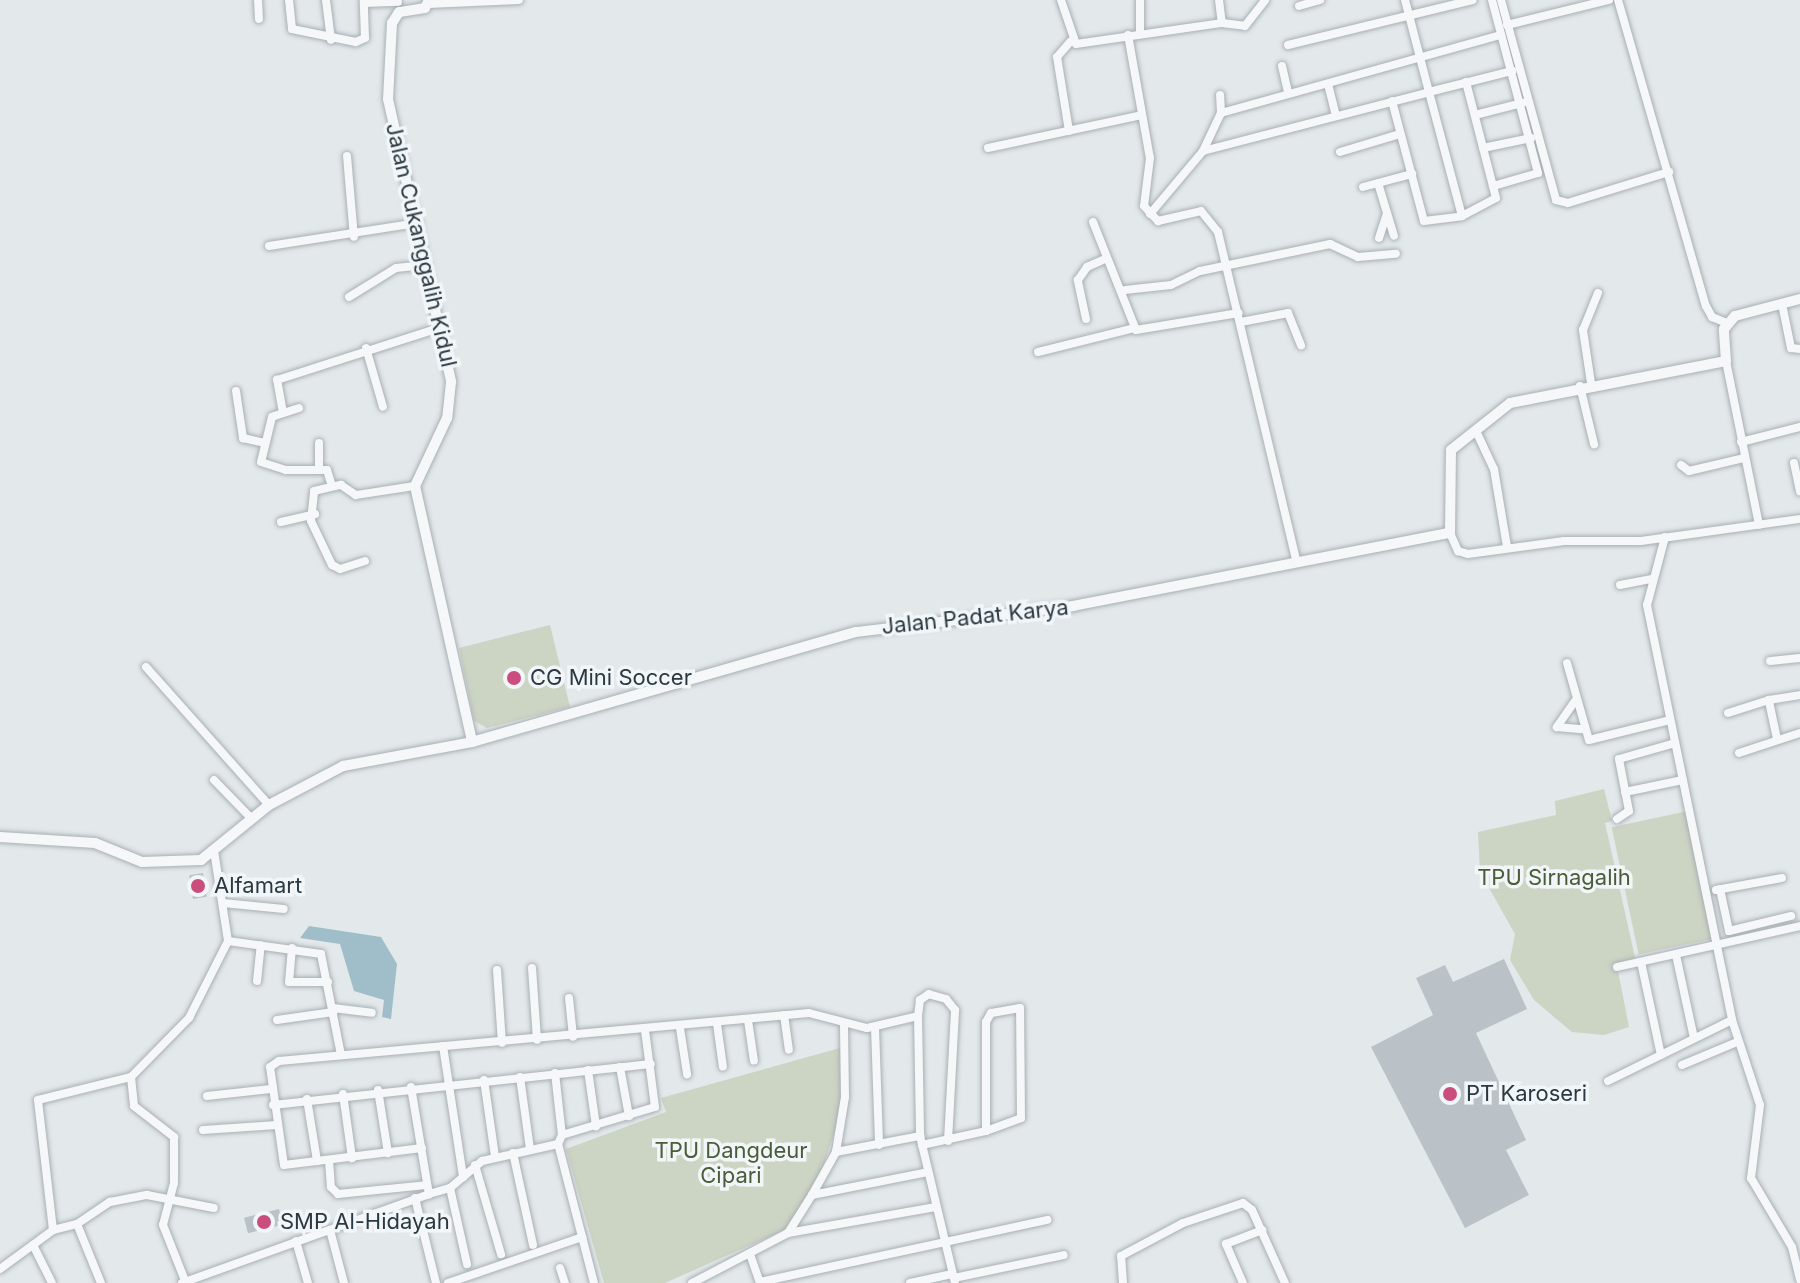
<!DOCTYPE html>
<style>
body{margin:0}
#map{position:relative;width:1800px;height:1283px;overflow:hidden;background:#e3e8ea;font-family:Inter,sans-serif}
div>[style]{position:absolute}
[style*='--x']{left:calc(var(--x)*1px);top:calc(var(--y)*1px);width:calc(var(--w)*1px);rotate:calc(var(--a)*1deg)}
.green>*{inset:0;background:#ccd4c4;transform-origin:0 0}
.water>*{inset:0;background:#9fbec9}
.building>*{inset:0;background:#bac2c7;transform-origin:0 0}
.roads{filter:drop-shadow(0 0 2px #a8b0b4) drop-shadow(0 0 2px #a8b0b4)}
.minor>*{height:8px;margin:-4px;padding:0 4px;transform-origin:4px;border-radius:4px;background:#f5f7f9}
.tertiary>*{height:10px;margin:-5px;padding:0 5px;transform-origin:5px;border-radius:5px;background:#f5f7f9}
.dots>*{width:22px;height:22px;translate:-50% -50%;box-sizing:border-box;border:4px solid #f2f6f8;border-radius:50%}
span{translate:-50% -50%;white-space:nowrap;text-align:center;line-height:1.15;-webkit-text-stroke:7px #f2f6f8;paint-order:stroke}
.street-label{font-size:22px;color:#2b3942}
.poi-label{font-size:22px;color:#2b3942}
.left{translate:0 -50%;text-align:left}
.park-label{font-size:22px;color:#495d39}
</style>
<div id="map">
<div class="green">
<i style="clip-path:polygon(550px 625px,570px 707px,487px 728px,474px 721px,459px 648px)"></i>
<i style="clip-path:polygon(1604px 789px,1612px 821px,1605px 823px,1636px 962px,1617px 966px,1629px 1027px,1604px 1035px,1572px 1032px,1534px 1000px,1510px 960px,1515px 934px,1480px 872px,1478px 832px,1556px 815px,1555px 801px)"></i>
<i style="left:1688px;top:811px;width:130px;height:78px;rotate:78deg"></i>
<i style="clip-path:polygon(840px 1048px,841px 1114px,815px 1189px,791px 1227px,665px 1283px,604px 1283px,566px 1149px,666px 1112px,661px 1098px)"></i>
</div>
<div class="water">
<i style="clip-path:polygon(309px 926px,381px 937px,397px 964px,391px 1019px,382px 1017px,384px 1000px,354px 991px,340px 944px,300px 938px)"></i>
</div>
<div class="building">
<i style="left:203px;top:873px;width:24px;height:14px;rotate:81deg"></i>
<i style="clip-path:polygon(1504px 959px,1527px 1009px,1476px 1033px,1526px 1140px,1506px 1150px,1529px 1195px,1465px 1228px,1371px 1047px,1433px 1015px,1416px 978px,1445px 965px,1453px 982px)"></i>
<i style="left:279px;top:1209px;width:16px;height:36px;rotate:76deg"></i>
</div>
<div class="roads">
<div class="minor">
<i style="--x:258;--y:0;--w:19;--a:87"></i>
<i style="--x:289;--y:0;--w:29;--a:84"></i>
<i style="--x:292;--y:29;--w:65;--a:11.5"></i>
<i style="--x:356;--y:42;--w:10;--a:-24"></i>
<i style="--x:365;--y:38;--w:38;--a:-92"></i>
<i style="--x:326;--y:0;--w:40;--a:82.9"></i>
<i style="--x:1061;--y:0;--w:46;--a:71.2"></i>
<i style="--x:1076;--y:44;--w:148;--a:-8.2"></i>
<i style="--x:1222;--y:23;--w:23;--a:7"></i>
<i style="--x:1245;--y:26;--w:33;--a:-52"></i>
<i style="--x:1140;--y:0;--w:33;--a:90"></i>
<i style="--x:1219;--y:0;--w:23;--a:83"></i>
<i style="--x:1492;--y:0;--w:179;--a:75.1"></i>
<i style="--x:1538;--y:173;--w:47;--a:163.9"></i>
<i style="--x:1501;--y:0;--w:207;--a:74.6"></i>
<i style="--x:1556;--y:200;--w:12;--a:14"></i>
<i style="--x:1568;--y:203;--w:106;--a:-17.1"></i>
<i style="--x:1618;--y:0;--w:318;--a:74"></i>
<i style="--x:1706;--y:306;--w:13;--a:61"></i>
<i style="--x:1712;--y:317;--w:16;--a:22"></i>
<i style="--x:364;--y:3;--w:34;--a:-2"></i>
<i style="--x:428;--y:4;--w:91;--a:-2.5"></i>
<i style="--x:1299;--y:6;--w:22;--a:-16"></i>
<i style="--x:1507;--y:25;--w:105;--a:-13.8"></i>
<i style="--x:1128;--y:35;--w:125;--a:79.9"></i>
<i style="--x:1150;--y:158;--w:48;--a:97.1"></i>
<i style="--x:1144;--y:206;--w:21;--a:47"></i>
<i style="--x:1158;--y:221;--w:44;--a:-13.1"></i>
<i style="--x:1201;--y:211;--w:27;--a:51"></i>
<i style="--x:1218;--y:232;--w:340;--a:76.6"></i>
<i style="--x:1288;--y:45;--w:190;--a:-13.7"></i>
<i style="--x:1282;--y:66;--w:26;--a:77"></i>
<i style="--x:1328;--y:84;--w:33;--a:76"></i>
<i style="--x:1392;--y:101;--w:124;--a:75.1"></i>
<i style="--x:1424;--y:221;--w:38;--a:-7"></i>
<i style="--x:1462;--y:216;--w:38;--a:-28"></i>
<i style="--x:1496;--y:198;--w:120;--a:-104.5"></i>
<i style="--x:1221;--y:113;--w:291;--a:-15.6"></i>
<i style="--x:1475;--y:115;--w:49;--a:-14.3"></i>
<i style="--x:1069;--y:131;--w:75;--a:-99.2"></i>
<i style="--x:1057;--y:57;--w:21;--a:-49"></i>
<i style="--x:988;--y:148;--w:157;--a:-12.1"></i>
<i style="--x:1483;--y:148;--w:49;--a:-11.8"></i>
<i style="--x:1203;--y:151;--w:234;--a:-14.6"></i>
<i style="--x:1429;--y:92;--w:95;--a:-104.6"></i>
<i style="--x:1340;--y:152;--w:63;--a:-16.7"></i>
<i style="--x:347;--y:156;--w:81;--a:85.1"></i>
<i style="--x:1378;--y:183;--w:55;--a:73.2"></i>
<i style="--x:1363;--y:187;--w:51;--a:-14.9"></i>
<i style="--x:1150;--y:214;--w:82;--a:-49.9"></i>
<i style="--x:1203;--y:151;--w:42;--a:-64.7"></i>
<i style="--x:1221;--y:113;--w:18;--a:-93"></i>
<i style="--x:1462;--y:216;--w:128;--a:-104.9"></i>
<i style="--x:1429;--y:92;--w:86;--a:-14.2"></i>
<i style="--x:1093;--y:222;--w:116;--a:68.3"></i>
<i style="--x:1136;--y:330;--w:104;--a:-9.4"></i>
<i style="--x:1379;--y:238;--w:25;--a:-72"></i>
<i style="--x:269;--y:246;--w:151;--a:-8.8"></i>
<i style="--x:1125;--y:290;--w:46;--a:-6.2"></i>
<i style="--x:1171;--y:285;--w:32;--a:-26"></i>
<i style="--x:1200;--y:271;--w:133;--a:-11.7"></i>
<i style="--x:1330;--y:244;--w:31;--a:25"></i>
<i style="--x:1358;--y:257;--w:38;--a:-5"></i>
<i style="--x:349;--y:297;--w:55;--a:-31.7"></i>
<i style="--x:396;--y:268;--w:31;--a:-6"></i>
<i style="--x:1782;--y:304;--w:45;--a:78.4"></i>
<i style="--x:1791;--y:348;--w:9;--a:6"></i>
<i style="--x:1086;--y:319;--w:40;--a:-102"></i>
<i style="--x:1078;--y:280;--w:16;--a:-55"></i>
<i style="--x:1087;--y:267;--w:20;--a:-24"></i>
<i style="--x:1241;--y:322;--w:48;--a:-10.8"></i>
<i style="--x:1288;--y:313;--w:35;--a:68"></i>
<i style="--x:366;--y:348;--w:61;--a:73.9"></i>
<i style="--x:1038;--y:352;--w:100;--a:-13.9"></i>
<i style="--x:1726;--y:361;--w:167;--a:78.6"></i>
<i style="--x:1591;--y:383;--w:54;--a:-98.6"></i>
<i style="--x:1583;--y:330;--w:40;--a:-68"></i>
<i style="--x:1580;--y:386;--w:60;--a:76.4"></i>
<i style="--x:236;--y:391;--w:48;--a:81.5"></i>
<i style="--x:243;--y:438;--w:23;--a:13"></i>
<i style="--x:299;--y:408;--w:28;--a:162"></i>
<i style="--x:272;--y:417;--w:46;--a:103.7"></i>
<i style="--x:261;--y:462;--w:26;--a:18"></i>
<i style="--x:286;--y:470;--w:41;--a:0"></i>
<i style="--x:327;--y:470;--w:17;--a:73"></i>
<i style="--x:283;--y:413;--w:34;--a:-100"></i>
<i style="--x:277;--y:380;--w:173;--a:-17.8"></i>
<i style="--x:1477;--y:433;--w:40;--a:65"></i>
<i style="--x:1494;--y:469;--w:79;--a:80.5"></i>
<i style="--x:1741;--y:442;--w:61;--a:-14.3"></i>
<i style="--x:319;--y:443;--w:26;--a:90"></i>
<i style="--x:1794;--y:463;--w:29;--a:78"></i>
<i style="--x:1681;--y:465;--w:10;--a:37"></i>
<i style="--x:1689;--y:471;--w:57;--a:-13.3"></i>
<i style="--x:281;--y:522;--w:35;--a:-13"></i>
<i style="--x:1450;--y:533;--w:20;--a:66"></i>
<i style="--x:1458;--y:551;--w:10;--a:17"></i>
<i style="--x:1468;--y:554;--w:97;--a:-7.7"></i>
<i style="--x:1564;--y:541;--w:77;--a:0"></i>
<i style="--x:1641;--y:541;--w:161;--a:-7.9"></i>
<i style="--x:1665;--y:537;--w:70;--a:104.8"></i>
<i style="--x:1647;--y:605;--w:424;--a:78.4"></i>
<i style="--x:1732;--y:1020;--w:89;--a:71.8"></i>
<i style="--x:1760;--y:1105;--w:74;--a:97"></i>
<i style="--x:1751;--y:1178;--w:80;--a:59.3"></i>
<i style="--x:1792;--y:1247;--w:34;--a:76"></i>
<i style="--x:365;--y:561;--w:26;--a:162"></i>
<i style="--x:340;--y:569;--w:9;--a:-153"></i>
<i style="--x:332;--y:565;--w:49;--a:-115.5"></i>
<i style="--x:311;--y:521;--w:30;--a:-84"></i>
<i style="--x:314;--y:491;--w:28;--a:-13"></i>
<i style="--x:341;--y:485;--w:18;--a:34"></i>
<i style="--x:356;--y:495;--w:60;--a:-8.7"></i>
<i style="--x:1620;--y:585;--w:31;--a:-11"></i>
<i style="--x:1770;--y:661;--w:30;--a:-6"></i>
<i style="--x:1567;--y:663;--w:80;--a:74.1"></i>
<i style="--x:1589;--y:740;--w:83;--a:-13.9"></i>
<i style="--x:146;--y:667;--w:185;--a:48.3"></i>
<i style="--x:1575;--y:701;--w:32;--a:125"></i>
<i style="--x:1557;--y:727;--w:25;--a:5"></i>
<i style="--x:1728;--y:713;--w:43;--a:-17.6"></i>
<i style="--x:1777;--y:739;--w:40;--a:-102"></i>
<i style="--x:1769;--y:700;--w:31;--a:-9"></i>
<i style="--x:1739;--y:753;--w:64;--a:-18.2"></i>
<i style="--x:214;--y:780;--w:53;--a:45.8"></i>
<i style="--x:1625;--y:792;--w:59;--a:-11.7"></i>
<i style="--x:1617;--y:819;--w:14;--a:-34"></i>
<i style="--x:1629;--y:811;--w:53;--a:-100.9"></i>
<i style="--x:1619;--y:759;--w:58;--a:-15.9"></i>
<i style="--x:1720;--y:889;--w:43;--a:77.9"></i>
<i style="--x:1729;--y:931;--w:64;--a:-13.6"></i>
<i style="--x:1716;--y:890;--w:67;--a:-10.3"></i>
<i style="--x:223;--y:903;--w:61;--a:5.6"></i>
<i style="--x:228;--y:941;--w:94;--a:8"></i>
<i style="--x:321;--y:954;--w:103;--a:78.8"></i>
<i style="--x:292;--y:948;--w:34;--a:95"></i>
<i style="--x:289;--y:982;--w:39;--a:0"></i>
<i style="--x:1676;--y:955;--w:85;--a:77.8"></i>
<i style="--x:1641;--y:962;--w:95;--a:77.9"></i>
<i style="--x:1617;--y:967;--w:188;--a:-12.6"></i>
<i style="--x:532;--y:968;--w:72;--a:86"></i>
<i style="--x:497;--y:970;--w:73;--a:86.1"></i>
<i style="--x:257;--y:981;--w:36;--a:-84"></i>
<i style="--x:569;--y:998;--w:39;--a:84"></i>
<i style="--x:333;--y:1008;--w:39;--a:7"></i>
<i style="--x:784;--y:1015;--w:35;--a:82"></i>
<i style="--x:277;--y:1020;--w:57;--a:-8.1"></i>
<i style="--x:748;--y:1020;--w:41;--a:81.7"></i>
<i style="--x:717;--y:1024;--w:43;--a:82.1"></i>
<i style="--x:680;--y:1028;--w:47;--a:81.3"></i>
<i style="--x:875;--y:1028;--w:117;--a:88"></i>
<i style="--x:443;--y:1046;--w:133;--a:81.3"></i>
<i style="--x:1682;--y:1065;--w:60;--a:-22.7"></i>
<i style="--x:620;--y:1067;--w:50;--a:79.6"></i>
<i style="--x:588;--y:1070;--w:57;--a:81.9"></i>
<i style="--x:555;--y:1073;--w:62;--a:83.6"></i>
<i style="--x:131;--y:1077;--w:29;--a:84"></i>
<i style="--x:134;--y:1106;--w:51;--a:37.8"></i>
<i style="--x:174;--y:1137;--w:46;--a:90"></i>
<i style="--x:174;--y:1183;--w:43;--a:104.7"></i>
<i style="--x:163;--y:1225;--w:62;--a:68.4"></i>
<i style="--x:520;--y:1077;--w:73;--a:82.1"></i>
<i style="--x:484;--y:1080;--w:77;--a:81.8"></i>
<i style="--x:1608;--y:1081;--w:138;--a:-26.2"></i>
<i style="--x:411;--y:1087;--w:109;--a:80.5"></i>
<i style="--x:429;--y:1194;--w:22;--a:-16"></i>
<i style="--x:450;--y:1188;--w:42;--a:-40.2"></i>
<i style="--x:482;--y:1161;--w:78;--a:-12.6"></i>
<i style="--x:378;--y:1090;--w:64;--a:81"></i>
<i style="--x:343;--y:1094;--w:65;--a:82"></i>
<i style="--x:207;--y:1096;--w:64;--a:-6.2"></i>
<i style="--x:307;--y:1099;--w:63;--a:80.8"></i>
<i style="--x:273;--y:1105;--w:380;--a:-6.2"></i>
<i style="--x:203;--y:1130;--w:74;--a:-3.9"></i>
<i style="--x:948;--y:1141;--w:131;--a:-86.9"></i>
<i style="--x:955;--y:1010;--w:14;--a:-129"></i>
<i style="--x:946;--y:999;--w:18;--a:-164"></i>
<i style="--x:929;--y:994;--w:11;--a:146"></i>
<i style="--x:920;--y:1000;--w:16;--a:97"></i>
<i style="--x:918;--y:1016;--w:120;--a:89"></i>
<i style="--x:920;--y:1136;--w:151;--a:76.6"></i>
<i style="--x:922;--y:1145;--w:66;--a:-12.3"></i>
<i style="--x:986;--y:1131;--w:37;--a:-20"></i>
<i style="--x:1021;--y:1118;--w:110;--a:-90.5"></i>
<i style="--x:1020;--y:1008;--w:29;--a:170"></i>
<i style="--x:991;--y:1013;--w:10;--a:119"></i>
<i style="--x:986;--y:1022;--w:109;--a:90"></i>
<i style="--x:422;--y:1148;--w:139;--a:173"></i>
<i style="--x:284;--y:1165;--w:99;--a:-98.1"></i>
<i style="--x:270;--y:1067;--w:11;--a:-34"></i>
<i style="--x:279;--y:1061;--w:532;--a:-5.17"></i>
<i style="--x:809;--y:1013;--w:60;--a:14.5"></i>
<i style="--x:867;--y:1028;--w:52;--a:-13.2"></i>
<i style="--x:836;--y:1152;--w:86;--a:-10.8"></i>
<i style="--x:513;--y:1153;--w:94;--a:77.7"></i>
<i style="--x:329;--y:1160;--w:27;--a:86"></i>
<i style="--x:331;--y:1187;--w:10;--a:45"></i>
<i style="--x:338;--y:1194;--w:88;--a:-5.8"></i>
<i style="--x:475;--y:1165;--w:93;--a:73.7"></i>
<i style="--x:450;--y:1188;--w:78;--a:77.4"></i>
<i style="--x:812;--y:1195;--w:118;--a:-11.2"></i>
<i style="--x:415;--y:1198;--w:88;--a:76.1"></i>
<i style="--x:77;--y:1224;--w:64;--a:67.9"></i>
<i style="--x:53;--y:1230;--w:25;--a:-14"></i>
<i style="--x:77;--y:1224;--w:40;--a:-34"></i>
<i style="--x:110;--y:1202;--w:38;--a:-11"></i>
<i style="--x:147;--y:1195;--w:68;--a:11"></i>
<i style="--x:330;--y:1230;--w:55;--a:75.2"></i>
<i style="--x:788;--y:1233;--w:150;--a:-10"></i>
<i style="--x:296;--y:1241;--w:44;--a:74.1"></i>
<i style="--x:33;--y:1245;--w:42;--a:63.4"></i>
<i style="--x:750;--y:1254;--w:31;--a:71"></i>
<i style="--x:560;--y:1268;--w:16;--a:72"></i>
<i style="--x:0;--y:1269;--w:66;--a:-36.3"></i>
<i style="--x:53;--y:1230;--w:131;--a:-96.6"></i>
<i style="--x:38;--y:1100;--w:96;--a:-13.9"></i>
<i style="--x:131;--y:1077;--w:83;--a:-45.5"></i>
<i style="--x:189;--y:1018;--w:86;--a:-63.1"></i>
<i style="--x:228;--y:941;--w:91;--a:-98.8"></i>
<i style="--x:954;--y:1278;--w:112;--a:-11.8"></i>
<i style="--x:760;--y:1282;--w:294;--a:-12.2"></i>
<i style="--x:182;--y:1283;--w:263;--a:-19.8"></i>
<i style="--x:448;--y:1283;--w:142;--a:-18.9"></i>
<i style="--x:594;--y:1283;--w:144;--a:-104.5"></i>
<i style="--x:558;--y:1144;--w:10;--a:-66"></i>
<i style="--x:562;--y:1135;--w:97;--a:-16.8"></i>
<i style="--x:655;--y:1107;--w:78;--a:-97.4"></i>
<i style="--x:692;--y:1283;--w:108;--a:-27.5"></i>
<i style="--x:788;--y:1233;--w:45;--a:-57.7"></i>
<i style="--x:812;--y:1195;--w:49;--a:-60.8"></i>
<i style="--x:836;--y:1152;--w:56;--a:-80.7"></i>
<i style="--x:845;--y:1097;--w:72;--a:-90.8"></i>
<i style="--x:910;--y:1283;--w:43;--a:-12.1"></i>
<i style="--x:1123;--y:1283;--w:27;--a:-94"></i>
<i style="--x:1121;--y:1256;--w:70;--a:-28"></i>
<i style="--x:1183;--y:1223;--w:63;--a:-18.4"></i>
<i style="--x:1243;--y:1203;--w:11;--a:38"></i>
<i style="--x:1252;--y:1210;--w:80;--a:65.7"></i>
<i style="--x:1243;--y:1283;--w:43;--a:-113.6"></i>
<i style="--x:1226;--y:1244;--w:39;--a:-21"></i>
</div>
<div class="tertiary">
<i style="--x:429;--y:0;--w:9;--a:117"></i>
<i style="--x:425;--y:8;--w:26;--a:171"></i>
<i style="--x:399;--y:12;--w:13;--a:122"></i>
<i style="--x:392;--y:23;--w:76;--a:93"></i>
<i style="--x:388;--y:99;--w:290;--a:77.4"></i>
<i style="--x:451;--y:382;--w:36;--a:96"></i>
<i style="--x:447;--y:418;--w:75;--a:115.2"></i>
<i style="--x:415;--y:486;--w:262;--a:77.4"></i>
<i style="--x:0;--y:837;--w:95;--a:3.6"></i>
<i style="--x:95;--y:843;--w:51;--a:22"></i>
<i style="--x:142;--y:862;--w:59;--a:-1.9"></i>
<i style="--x:201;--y:860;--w:87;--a:-39"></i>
<i style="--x:269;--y:805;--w:84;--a:-27.8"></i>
<i style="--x:343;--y:766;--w:131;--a:-10.5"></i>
<i style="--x:472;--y:742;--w:399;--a:-16"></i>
<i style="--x:856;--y:632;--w:219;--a:-6.8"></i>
<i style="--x:1073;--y:606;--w:384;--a:-11"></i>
<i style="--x:1450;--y:533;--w:83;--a:-89.3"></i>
<i style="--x:1451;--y:450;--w:75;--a:-38.5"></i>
<i style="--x:1510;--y:403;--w:220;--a:-11"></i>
<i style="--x:1726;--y:361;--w:32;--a:-94"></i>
<i style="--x:1724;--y:329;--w:17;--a:-50"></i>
<i style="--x:1735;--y:316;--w:67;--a:-14.7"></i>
</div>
</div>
<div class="dots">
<i style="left:514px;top:678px;background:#ca4d7e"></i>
<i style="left:198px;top:886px;background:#ca4d7e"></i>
<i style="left:1450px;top:1094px;background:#ca4d7e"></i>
<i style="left:264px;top:1222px;background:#ca4d7e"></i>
</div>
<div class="street-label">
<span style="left:421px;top:245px;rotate:77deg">Jalan Cukanggalih Kidul</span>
<span style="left:975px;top:617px;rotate:-6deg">Jalan Padat Karya</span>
</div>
<div class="poi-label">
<span class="left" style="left:530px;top:678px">CG Mini Soccer</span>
<span class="left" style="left:214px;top:886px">Alfamart</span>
<span class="left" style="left:1466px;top:1094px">PT Karoseri</span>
<span class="left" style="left:280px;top:1222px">SMP Al-Hidayah</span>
</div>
<div class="park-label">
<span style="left:1554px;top:878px">TPU Sirnagalih</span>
<span style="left:731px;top:1163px">TPU Dangdeur<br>Cipari</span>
</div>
</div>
